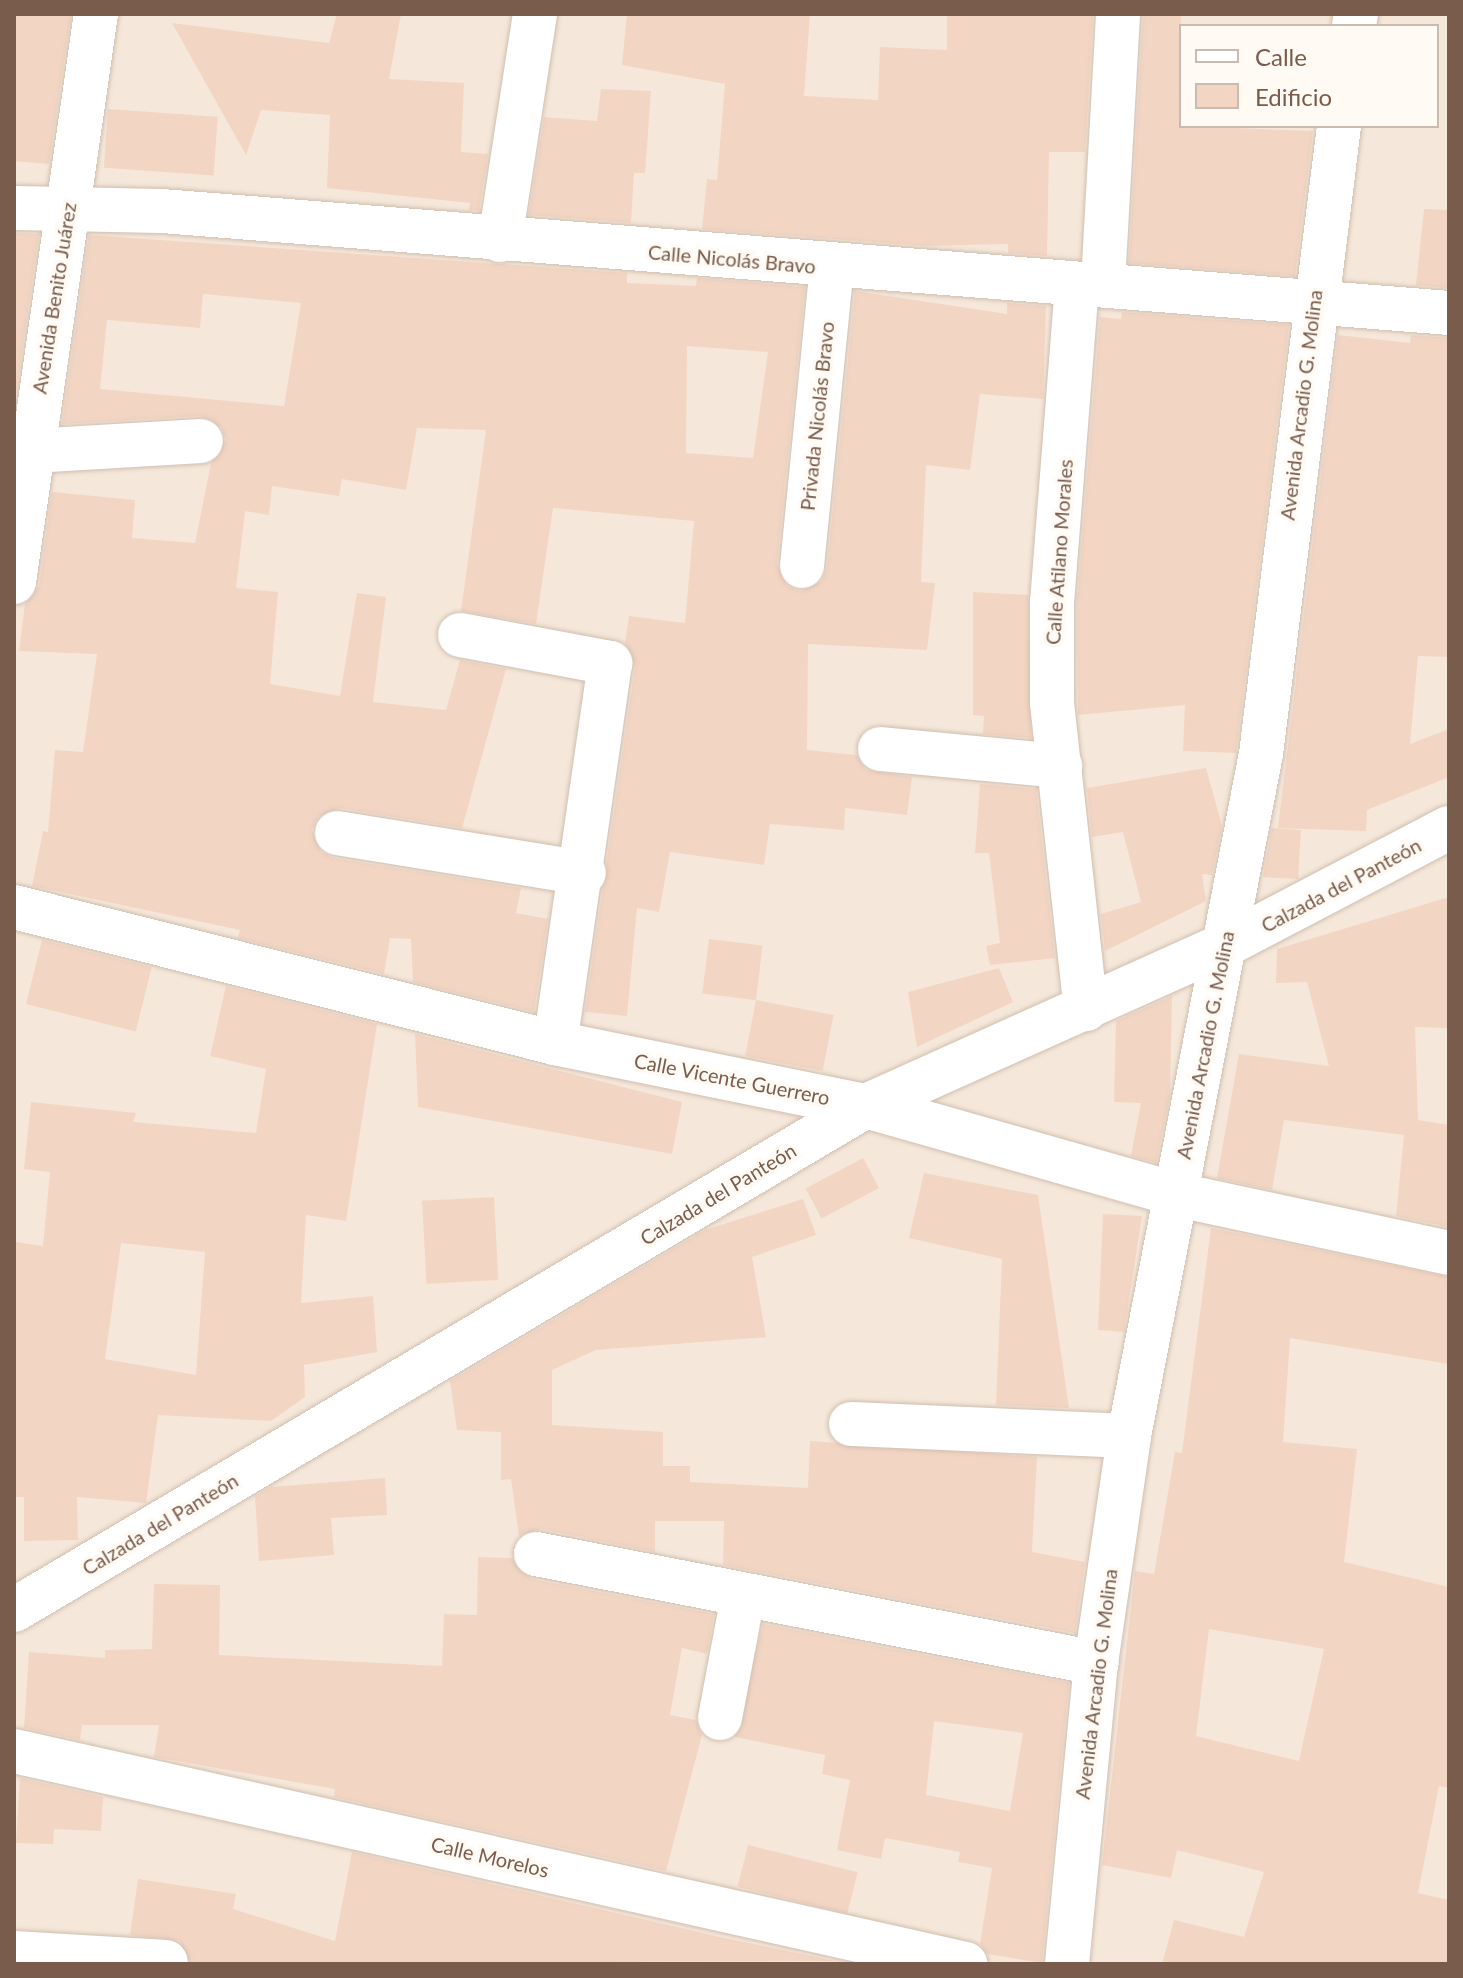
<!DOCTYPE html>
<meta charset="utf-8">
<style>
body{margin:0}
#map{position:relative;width:1463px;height:1978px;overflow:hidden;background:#fdf6ec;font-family:Lato,sans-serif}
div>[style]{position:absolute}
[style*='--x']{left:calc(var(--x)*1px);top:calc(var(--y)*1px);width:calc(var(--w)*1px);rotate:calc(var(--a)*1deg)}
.residential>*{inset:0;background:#f5e8da}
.building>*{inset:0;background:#f3d5c3;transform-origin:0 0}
.roads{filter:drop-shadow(0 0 2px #d1beb0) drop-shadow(0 0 2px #d1beb0)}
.street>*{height:44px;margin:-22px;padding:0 22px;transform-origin:22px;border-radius:22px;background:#fff}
span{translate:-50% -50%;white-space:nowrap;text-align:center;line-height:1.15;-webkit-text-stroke:7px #fffaf3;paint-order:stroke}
.street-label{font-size:20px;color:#7a5c4d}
.frame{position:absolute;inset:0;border:16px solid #7a5c4d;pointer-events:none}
.legend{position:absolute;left:1179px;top:24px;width:260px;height:104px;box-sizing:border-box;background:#fffaf3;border:2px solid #cabbb1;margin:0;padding:10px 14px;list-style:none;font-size:24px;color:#7a5c4d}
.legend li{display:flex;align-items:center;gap:16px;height:40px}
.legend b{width:40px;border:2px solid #cabbb1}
</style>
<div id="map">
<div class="residential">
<i style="clip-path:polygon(evenodd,14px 14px,1449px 14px,1449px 1964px,14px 1964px,14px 14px,1181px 26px,1437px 26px,1437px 126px,1181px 126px,1181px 26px)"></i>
</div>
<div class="building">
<i style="clip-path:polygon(14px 14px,71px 14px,49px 164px,14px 161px)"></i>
<i style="clip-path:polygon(337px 14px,401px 14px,389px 79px,464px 83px,461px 152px,488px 154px,479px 211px,469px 210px,470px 203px,327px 188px,330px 115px,261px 110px,246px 155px,172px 23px,329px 43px)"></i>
<i style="clip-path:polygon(627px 14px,810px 14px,804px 96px,878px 100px,880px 47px,947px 50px,947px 15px,1093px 14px,1085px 152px,1049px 152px,1047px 256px,1008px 253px,1008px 244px,925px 246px,702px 229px,707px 179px,717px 180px,725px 84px,622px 65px)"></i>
<i style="clip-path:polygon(1143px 14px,1181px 14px,1180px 126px,1313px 131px,1295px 276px,1129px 263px)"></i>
<i style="clip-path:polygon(601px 89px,651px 91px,645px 173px,634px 173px,631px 223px,529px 215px,544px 117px,597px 121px)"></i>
<i style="left:108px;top:109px;width:110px;height:59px;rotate:4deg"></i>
<i style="clip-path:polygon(1424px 209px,1449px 210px,1449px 288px,1416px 285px)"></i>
<i style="clip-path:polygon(14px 233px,39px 234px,14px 407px)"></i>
<i style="clip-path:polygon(evenodd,89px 235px,627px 273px,627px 283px,696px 286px,697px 278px,805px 287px,777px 564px,787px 586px,800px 591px,822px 581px,827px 568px,855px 291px,1007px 314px,1007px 303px,1046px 306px,1043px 399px,980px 394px,970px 470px,926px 465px,921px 582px,935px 583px,927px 650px,808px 644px,807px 750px,856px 755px,866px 770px,912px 777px,907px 815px,845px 808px,844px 830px,770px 824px,764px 865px,670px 852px,659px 912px,637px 908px,627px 1016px,585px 1012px,635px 667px,625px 643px,629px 616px,685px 623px,694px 521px,553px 508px,536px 624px,461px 611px,486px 430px,417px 428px,406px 490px,342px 479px,339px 496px,272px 486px,269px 515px,245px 511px,236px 588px,278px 592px,270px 684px,340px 696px,357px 593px,386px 597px,373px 702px,446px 710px,460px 660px,506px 669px,462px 828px,340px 808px,318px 817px,312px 830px,321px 852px,333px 858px,521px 888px,516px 913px,548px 919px,534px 1012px,413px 982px,411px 939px,390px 938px,384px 974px,238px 938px,240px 930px,32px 886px,43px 831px,48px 832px,55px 750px,83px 752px,97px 654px,19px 651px,25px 604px,39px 586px,52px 492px,135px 500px,132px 538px,195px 543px,211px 463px,226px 440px,221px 427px,200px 416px,62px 424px,89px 235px,203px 294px,301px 303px,284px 406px,100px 389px,107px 320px,200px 328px,203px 294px,89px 235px,687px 346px,768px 352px,753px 458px,686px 453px,687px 346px)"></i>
<i style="clip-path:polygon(1122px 312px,1289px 325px,1236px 753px,1183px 751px,1185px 705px,1078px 715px,1077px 603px,1100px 317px,1121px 319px)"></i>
<i style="clip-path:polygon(1338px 335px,1410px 343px,1411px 335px,1449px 338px,1449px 657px,1418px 656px,1410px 744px,1449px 729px,1449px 777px,1367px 810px,1366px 831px,1278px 828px)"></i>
<i style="clip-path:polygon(973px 592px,1028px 595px,1031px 738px,983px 734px,984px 716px,973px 715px)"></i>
<i style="clip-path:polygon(1206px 768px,1222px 826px,1212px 875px,1202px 874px,1206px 901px,1105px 951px,1101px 914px,1141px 902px,1123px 832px,1092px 837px,1087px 788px)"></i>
<i style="clip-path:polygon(980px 784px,1036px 789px,1055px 958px,990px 965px,986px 946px,1000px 943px,989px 853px,975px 853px)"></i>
<i style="clip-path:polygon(1272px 828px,1301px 830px,1298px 879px,1263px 877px)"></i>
<i style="clip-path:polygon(1449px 897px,1449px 1028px,1415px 1027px,1418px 1120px,1449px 1125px,1449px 1227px,1396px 1216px,1404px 1135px,1284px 1120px,1272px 1190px,1217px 1178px,1239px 1054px,1329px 1066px,1307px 982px,1276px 983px,1277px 949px)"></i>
<i style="left:709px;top:939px;width:54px;height:55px;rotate:7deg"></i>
<i style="left:42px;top:940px;width:113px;height:66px;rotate:14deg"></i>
<i style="clip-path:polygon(999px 968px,1013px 1002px,917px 1047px,908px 992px)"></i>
<i style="clip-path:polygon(evenodd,226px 986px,377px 1024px,346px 1221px,306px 1215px,301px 1303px,373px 1296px,377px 1352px,304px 1365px,305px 1397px,271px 1421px,158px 1415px,146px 1503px,77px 1497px,78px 1540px,24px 1541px,24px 1497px,16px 1497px,14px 1261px,16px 1242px,43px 1246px,50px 1172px,24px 1169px,31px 1102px,136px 1113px,133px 1122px,256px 1133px,266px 1069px,210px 1056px,226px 986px,121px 1243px,205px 1252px,196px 1375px,105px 1359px,121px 1243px)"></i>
<i style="clip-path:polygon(1172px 996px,1170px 1095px,1156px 1163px,1131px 1156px,1141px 1103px,1114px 1102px,1116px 1021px)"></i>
<i style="left:756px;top:1000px;width:79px;height:57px;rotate:11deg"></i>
<i style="clip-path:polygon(415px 1034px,682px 1102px,672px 1154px,418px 1107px)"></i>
<i style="left:863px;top:1158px;width:34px;height:65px;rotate:62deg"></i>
<i style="clip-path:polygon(924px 1173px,1038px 1195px,1069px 1408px,996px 1405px,1002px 1259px,909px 1238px)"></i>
<i style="left:494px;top:1197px;width:83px;height:72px;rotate:87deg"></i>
<i style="clip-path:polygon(803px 1199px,816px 1235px,752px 1257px,766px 1337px,596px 1350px,552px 1370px,552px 1425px,663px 1432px,663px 1466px,690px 1466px,690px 1482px,808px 1488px,810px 1441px,1037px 1457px,1032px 1552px,1085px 1562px,1075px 1633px,723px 1565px,724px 1521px,655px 1521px,655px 1552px,541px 1529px,519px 1536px,511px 1479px,501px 1480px,501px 1432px,457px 1430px,450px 1381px,705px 1230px)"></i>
<i style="clip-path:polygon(1103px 1214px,1142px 1216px,1124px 1332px,1098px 1330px)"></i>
<i style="clip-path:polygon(evenodd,1211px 1228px,1449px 1277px,1449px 1364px,1290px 1338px,1283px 1442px,1357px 1449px,1344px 1562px,1449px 1587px,1449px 1788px,1439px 1786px,1418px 1893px,1449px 1900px,1449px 1964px,1162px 1964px,1174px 1920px,1244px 1937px,1264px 1872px,1177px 1850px,1171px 1878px,1102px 1865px,1135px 1571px,1154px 1574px,1175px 1452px,1182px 1453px,1211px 1228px,1209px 1629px,1324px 1649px,1299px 1761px,1196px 1736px,1209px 1629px)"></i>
<i style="clip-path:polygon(385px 1478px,387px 1515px,331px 1518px,334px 1555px,259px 1561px,255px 1496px,271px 1487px)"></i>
<i style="clip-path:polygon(478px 1557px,512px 1558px,531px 1579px,714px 1614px,707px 1654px,682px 1648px,670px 1715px,696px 1720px,702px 1735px,666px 1871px,334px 1797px,335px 1789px,154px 1757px,159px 1725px,82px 1725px,80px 1740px,24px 1728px,29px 1652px,105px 1658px,105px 1650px,152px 1649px,154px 1584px,220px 1585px,219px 1655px,442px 1666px,444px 1614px,477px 1615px)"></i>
<i style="clip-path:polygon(evenodd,763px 1624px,1069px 1683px,1042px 1963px,987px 1954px,980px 1944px,992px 1868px,958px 1862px,960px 1852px,885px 1838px,881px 1859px,837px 1850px,850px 1780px,822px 1774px,825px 1755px,735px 1737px,763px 1624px,934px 1721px,1023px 1733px,1010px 1811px,926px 1795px,934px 1721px)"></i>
<i style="clip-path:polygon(20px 1778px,103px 1797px,101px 1831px,54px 1829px,53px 1844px,16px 1843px)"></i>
<i style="left:748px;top:1845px;width:113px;height:43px;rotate:14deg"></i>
<i style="clip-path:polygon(352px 1852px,724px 1938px,835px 1961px,191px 1964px,179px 1941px,130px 1935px,138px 1879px,236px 1894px,233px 1909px,335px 1941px)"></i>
</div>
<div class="roads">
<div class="street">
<i style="--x:1354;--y:26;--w:12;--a:-81"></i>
<i style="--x:14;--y:208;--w:148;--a:1.2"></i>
<i style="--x:162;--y:211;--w:1291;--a:4.53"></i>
<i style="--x:500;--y:240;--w:229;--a:-81.2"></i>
<i style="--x:1103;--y:283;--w:269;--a:-86.8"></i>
<i style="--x:1077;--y:285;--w:318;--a:94.5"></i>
<i style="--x:1052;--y:602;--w:101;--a:90"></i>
<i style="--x:1052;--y:703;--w:308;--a:83.7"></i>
<i style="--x:32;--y:451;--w:169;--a:-3.4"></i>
<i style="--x:802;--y:566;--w:301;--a:-84.3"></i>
<i style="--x:14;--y:582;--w:574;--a:-81.79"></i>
<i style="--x:460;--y:635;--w:153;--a:10.6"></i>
<i style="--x:610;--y:663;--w:384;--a:98.2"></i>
<i style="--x:880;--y:749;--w:181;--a:5.4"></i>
<i style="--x:337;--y:833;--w:250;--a:9.2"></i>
<i style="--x:14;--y:907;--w:558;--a:14.11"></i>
<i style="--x:555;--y:1043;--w:317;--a:11.5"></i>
<i style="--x:866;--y:1106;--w:320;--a:15.9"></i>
<i style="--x:1174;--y:1194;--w:281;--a:12.1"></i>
<i style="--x:851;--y:1424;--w:278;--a:2.5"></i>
<i style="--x:536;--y:1554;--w:571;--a:11.01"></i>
<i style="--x:14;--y:1610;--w:990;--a:-30.61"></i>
<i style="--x:866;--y:1106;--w:393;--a:-24.2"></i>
<i style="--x:1225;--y:945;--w:253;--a:-27.6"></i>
<i style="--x:720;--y:1718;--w:124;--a:-79.3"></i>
<i style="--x:14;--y:1751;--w:975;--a:12.62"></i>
<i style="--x:14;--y:1953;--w:152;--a:3.4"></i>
<i style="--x:1067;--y:1964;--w:302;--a:-84.5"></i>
<i style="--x:1096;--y:1663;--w:229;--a:-81.7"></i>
<i style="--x:1129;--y:1436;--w:695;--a:-79.05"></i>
<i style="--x:1261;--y:754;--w:633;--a:-82.92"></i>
</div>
</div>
<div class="street-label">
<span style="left:732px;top:259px;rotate:5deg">Calle Nicolás Bravo</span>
<span style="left:54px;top:298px;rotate:-81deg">Avenida Benito Juárez</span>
<span style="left:1301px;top:405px;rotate:-83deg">Avenida Arcadio G. Molina</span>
<span style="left:817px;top:416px;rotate:-84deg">Privada Nicolás Bravo</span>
<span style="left:1059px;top:552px;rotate:-86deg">Calle Atilano Morales</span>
<span style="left:1341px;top:885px;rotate:-28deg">Calzada del Panteón</span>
<span style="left:1205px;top:1045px;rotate:-79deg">Avenida Arcadio G. Molina</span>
<span style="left:732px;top:1079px;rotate:11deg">Calle Vicente Guerrero</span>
<span style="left:718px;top:1194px;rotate:-31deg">Calzada del Panteón</span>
<span style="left:160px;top:1524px;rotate:-31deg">Calzada del Panteón</span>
<span style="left:1096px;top:1684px;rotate:-83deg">Avenida Arcadio G. Molina</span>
<span style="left:490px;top:1857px;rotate:13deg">Calle Morelos</span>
</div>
<div class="frame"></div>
<ul class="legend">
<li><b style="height:10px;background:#fff"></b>Calle</li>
<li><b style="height:22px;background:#f3d5c3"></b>Edificio</li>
</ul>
</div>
